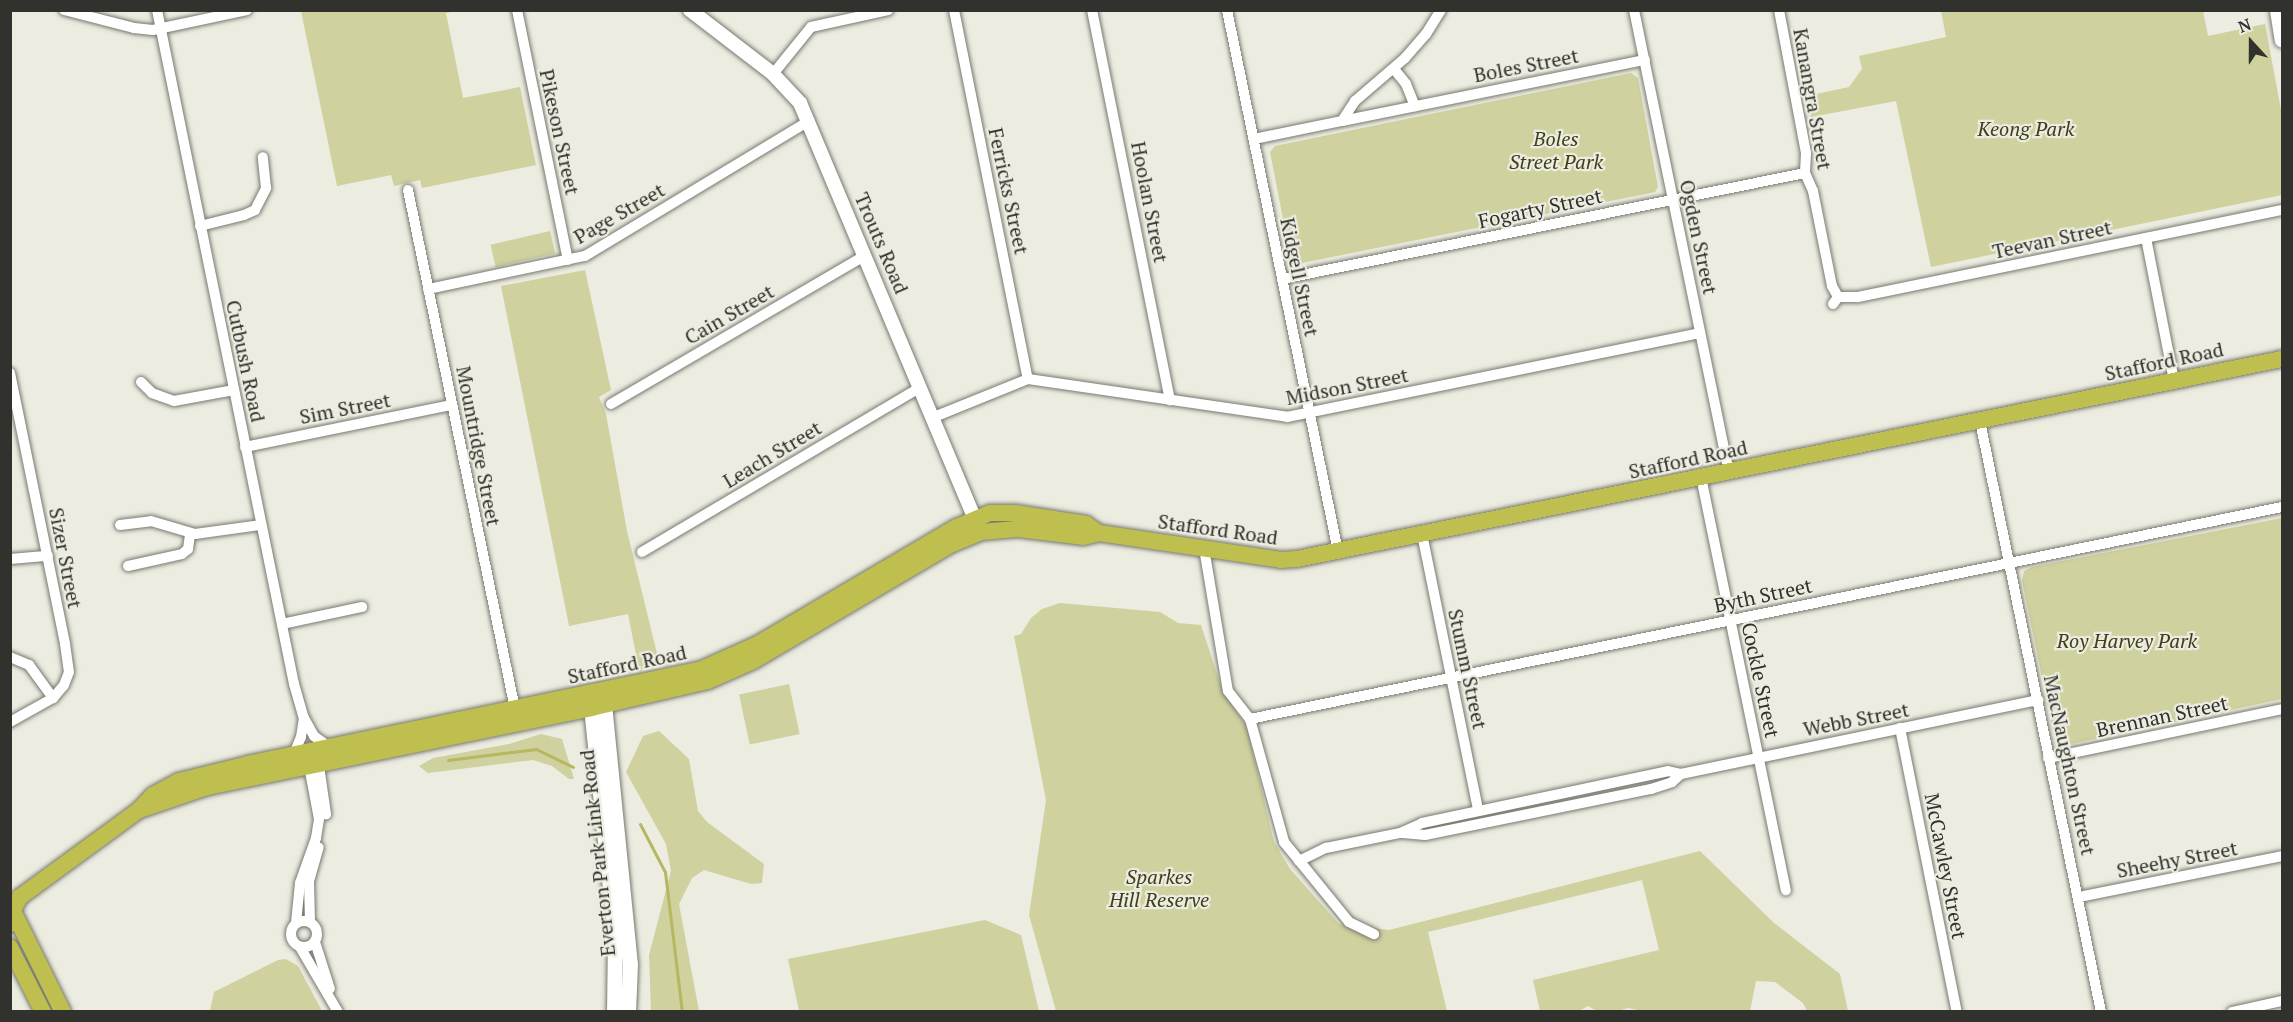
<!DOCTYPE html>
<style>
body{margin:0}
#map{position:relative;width:2293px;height:1022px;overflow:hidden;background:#ecece1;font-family:"PT Serif",serif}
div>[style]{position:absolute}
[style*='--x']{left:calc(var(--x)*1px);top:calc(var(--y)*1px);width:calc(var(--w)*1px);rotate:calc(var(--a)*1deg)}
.green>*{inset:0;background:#cfd19e;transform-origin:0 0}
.stream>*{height:3px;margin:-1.5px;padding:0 1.5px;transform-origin:1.5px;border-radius:1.5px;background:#b6b761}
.roads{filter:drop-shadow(0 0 2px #78796f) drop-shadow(0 0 2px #78796f)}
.minor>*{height:10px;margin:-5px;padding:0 5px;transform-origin:5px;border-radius:5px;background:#fff}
.minor>.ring{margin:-5px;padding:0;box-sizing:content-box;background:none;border:10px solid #fff;border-radius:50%}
.tertiary>*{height:14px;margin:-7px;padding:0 7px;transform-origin:7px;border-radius:7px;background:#fff}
.secondary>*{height:15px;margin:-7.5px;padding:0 7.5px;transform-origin:7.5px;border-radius:7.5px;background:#fff}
.trunk>*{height:16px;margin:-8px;padding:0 8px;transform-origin:8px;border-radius:8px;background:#bfbf4f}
span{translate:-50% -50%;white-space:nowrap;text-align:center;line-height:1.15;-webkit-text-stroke:4.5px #ecece1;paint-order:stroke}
.street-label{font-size:20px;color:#31312d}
.park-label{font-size:20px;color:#3f3f1a;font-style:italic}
.frame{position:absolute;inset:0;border:12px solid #31312d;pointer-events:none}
.north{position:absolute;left:2221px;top:12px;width:60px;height:60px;-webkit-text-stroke:4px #ecece1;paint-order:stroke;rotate:339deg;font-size:16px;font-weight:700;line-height:24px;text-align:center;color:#31312d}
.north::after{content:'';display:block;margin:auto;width:21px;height:27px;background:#31312d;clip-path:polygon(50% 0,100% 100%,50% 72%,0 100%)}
</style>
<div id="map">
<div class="green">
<i style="clip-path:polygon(301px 11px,457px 11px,446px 13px,463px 98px,520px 87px,536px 165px,422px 188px,420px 180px,394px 186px,391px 175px,337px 186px)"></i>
<i style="clip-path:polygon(1941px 11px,2203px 11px,2208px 36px,2265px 24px,2282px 115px,2282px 195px,1931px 267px,1896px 101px,1811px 117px,1807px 96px,1849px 87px,1862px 69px,1859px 56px,1946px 37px)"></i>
<i style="clip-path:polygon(1631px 73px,1638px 78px,1658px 187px,1655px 192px,1292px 265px,1270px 152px,1275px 146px)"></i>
<i style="left:550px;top:231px;width:23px;height:61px;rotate:77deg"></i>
<i style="clip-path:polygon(585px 270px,611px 390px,599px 397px,606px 414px,627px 531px,660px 666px,639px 670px,628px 614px,569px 626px,501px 286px)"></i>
<i style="clip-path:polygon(2282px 518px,2282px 699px,2071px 744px,2063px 743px,2054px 735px,2022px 581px,2024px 571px,2032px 567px)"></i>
<i style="clip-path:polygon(1060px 603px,1160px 612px,1178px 623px,1201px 625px,1223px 692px,1247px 727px,1274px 842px,1290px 869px,1339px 924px,1389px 930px,1700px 851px,1773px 922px,1840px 974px,1848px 1011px,1807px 1011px,1803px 1003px,1775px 982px,1756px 981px,1750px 1011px,1647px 1012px,1628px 1008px,1618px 1011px,1598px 1012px,1588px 1006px,1579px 1011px,1540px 1011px,1533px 980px,1659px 950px,1642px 880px,1428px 932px,1447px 1011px,1056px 1011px,1029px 915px,1046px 800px,1014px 636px,1021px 634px,1031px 618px,1042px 609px)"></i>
<i style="left:789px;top:684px;width:51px;height:51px;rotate:78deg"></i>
<i style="clip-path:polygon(659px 731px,689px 759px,698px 811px,707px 822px,764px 864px,762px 883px,751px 884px,704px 870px,692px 878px,679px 904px,699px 1011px,651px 1011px,649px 955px,671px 871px,666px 844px,626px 772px,643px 736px)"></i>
<i style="clip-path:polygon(541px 734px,562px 739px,574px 779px,569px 779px,552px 766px,533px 760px,428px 773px,419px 766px,433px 758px,509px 744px)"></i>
<i style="clip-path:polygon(985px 920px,1021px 935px,1039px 1011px,799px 1011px,788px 959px)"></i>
<i style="clip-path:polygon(286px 959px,298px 966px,322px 1011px,210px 1011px,214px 992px,278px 960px)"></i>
</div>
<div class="stream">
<i style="--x:448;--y:760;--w:89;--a:-7.1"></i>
<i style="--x:536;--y:749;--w:41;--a:25.9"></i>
<i style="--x:640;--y:824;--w:54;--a:62.5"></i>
<i style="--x:665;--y:872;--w:141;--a:83.1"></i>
</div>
<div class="roads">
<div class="minor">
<i style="--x:64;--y:10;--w:72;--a:14.4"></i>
<i style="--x:134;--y:28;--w:19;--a:6"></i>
<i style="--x:153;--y:30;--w:96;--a:-12"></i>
<i style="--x:157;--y:10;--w:688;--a:78.51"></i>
<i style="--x:294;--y:684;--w:35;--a:74"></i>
<i style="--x:304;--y:718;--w:21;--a:61"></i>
<i style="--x:314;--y:736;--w:19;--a:36"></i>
<i style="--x:517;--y:10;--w:255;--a:78.5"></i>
<i style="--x:954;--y:10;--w:376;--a:78.7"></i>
<i style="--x:1092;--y:10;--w:398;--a:78.7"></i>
<i style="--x:1227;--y:10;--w:552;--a:78.41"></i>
<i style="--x:1634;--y:10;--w:471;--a:78.4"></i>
<i style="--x:1779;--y:10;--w:146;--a:79.3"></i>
<i style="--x:1806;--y:153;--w:20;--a:93"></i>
<i style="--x:1805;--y:173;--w:20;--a:66"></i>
<i style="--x:1813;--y:191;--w:97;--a:78.7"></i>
<i style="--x:1832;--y:286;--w:13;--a:61"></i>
<i style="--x:1394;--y:69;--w:19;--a:51"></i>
<i style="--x:1406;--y:84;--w:24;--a:68"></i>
<i style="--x:773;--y:74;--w:60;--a:-51"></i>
<i style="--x:811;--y:27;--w:79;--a:-12.4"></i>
<i style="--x:1342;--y:121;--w:309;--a:-11.4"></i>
<i style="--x:1254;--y:139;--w:90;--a:-11.6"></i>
<i style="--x:1342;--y:121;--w:24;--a:-57"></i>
<i style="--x:1355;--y:101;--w:66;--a:-40.7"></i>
<i style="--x:1405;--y:58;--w:32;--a:-49"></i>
<i style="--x:1426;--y:34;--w:28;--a:-58"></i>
<i style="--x:408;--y:190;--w:530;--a:78.35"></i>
<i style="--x:200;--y:226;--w:45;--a:-14"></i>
<i style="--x:244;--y:215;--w:12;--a:-24"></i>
<i style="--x:255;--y:210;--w:25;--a:-63"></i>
<i style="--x:266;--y:188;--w:31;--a:-96"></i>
<i style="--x:2146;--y:238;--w:146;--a:78.9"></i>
<i style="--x:1282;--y:279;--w:534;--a:-11.46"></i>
<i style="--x:428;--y:289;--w:160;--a:-11.9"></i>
<i style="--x:585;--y:256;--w:262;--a:-31.1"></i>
<i style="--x:1833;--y:304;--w:9;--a:-54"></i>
<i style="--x:1838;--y:297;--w:20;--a:0"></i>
<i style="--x:1858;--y:297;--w:433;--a:-11.6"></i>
<i style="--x:10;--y:373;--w:277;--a:78.5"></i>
<i style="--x:65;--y:644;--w:28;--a:82"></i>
<i style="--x:69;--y:672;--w:14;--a:111"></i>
<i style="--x:64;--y:685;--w:17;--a:130"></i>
<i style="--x:53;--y:698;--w:49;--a:150.8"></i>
<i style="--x:141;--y:382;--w:16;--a:45"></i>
<i style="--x:152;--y:393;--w:23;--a:20"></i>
<i style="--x:174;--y:401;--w:61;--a:-10.4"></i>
<i style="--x:611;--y:404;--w:295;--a:-30.3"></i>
<i style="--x:934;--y:417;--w:101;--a:-22"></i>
<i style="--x:1028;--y:379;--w:262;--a:8.3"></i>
<i style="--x:1287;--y:417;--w:421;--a:-11.5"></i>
<i style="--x:1980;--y:421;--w:603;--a:78.43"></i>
<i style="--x:245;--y:447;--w:211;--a:-11.5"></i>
<i style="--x:1701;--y:477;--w:422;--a:78.4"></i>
<i style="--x:120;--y:525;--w:31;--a:-7"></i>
<i style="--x:151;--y:521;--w:46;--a:16.5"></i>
<i style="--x:195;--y:534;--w:67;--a:-7.8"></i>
<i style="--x:1422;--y:534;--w:282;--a:78.5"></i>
<i style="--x:1204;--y:548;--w:145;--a:80.5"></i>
<i style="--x:1228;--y:691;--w:36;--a:52"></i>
<i style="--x:1250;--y:719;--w:128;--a:74.5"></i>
<i style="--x:1284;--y:842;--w:103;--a:50.9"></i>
<i style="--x:1349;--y:922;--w:28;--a:26"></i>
<i style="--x:642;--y:552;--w:324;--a:-30.6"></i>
<i style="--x:10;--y:559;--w:38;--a:-5"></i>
<i style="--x:128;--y:566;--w:55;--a:-12.5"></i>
<i style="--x:182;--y:554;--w:8;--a:-40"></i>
<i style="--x:188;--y:549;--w:15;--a:-82"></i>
<i style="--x:282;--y:624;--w:82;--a:-12"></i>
<i style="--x:10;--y:657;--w:21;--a:23"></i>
<i style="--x:29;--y:665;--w:41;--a:54"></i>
<i style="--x:1250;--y:719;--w:1054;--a:-11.61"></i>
<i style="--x:1900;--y:728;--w:290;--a:78.7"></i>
<i style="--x:294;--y:754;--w:18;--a:-68"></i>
<i style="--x:301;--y:737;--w:19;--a:-81"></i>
<i style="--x:2048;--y:758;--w:239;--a:-11.8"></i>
<i style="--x:318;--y:759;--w:56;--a:81.7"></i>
<i style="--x:1403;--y:833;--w:22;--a:5"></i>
<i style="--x:1425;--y:835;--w:231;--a:-11.5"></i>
<i style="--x:1651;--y:789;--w:22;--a:-18"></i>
<i style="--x:1672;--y:782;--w:12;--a:-42"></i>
<i style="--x:1299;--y:861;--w:30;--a:-26"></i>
<i style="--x:1326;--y:848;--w:76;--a:-11.5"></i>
<i style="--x:1400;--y:833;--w:24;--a:-24"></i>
<i style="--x:1422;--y:823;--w:251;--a:-11.9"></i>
<i style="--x:1668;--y:771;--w:13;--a:13"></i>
<i style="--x:1681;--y:774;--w:365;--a:-11.7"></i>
<i style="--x:2079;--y:897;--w:207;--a:-11.4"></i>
<i class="ring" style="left:291px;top:921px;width:16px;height:16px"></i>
<i style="--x:310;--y:922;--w:41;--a:-91.4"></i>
<i style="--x:309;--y:881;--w:35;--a:-74"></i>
<i style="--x:296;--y:923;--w:40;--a:-84.3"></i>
<i style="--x:300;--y:883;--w:48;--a:-70.4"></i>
<i style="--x:316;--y:838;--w:19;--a:-81"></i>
<i style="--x:319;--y:819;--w:59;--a:-100.7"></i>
<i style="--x:315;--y:942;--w:49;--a:72.3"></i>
<i style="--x:300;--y:947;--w:75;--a:59.7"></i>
<i style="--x:2232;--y:1012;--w:51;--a:-12.4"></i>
</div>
<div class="tertiary">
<i style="--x:690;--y:10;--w:105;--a:37.6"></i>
<i style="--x:773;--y:74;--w:40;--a:47"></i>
<i style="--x:800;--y:103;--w:459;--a:67.2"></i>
</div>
<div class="secondary">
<i style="--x:2277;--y:10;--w:30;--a:81"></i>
<i style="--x:603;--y:694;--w:271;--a:84.3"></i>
<i style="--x:630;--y:964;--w:48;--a:92.4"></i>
<i style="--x:590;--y:698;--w:238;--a:84"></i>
<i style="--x:615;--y:935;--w:77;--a:90.7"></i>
</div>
<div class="trunk">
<i style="--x:139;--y:810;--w:72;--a:-18.7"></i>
<i style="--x:207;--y:787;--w:392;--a:-11.6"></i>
<i style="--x:591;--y:708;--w:120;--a:-13"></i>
<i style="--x:708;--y:681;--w:49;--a:-24"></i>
<i style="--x:753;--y:661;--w:231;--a:-30.5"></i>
<i style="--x:952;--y:544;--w:31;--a:-22"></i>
<i style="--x:981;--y:532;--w:38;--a:-5"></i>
<i style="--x:1019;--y:529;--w:64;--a:7.1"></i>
<i style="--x:1083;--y:537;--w:16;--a:-14"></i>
<i style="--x:1099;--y:533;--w:184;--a:8.4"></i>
<i style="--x:1281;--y:560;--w:16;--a:-4"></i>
<i style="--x:1297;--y:559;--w:1005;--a:-11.48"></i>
<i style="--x:12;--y:909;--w:115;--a:63.7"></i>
<i style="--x:10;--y:924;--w:14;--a:-78"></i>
<i style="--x:13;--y:910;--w:15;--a:-62"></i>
<i style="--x:20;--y:897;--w:147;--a:-36.2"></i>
<i style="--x:139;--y:810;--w:21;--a:-47"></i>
<i style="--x:153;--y:795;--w:30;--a:-28"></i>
<i style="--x:179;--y:781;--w:71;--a:-13.8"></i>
<i style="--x:248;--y:764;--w:464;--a:-11.8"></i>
<i style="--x:702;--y:669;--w:61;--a:-24.1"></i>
<i style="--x:758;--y:644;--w:231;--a:-30.5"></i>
<i style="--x:957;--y:527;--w:36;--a:-23"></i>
<i style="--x:990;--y:513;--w:25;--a:0"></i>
<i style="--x:1015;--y:513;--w:72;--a:8.8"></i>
<i style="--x:1086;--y:524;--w:16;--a:35"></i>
<i style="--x:10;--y:947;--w:73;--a:63.1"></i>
</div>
</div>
<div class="street-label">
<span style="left:1526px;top:65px;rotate:-11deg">Boles Street</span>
<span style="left:1813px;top:99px;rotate:80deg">Kanangra Street</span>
<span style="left:560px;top:132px;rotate:78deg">Pikeson Street</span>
<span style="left:1009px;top:191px;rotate:78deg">Ferricks Street</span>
<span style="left:1150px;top:202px;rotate:79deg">Hoolan Street</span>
<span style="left:1540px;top:208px;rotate:-12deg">Fogarty Street</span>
<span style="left:619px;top:213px;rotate:-30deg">Page Street</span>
<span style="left:1699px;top:237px;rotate:78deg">Ogden Street</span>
<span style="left:2052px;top:239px;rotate:-12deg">Teevan Street</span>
<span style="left:882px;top:243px;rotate:67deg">Trouts Road</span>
<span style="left:1300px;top:277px;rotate:78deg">Kidgell Street</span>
<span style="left:729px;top:314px;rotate:-30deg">Cain Street</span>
<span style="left:246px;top:361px;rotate:78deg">Cutbush Road</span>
<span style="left:2164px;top:361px;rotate:-12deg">Stafford Road</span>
<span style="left:1347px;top:386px;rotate:-11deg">Midson Street</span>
<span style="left:345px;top:408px;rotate:-11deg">Sim Street</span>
<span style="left:479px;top:446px;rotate:79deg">Mountridge Street</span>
<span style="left:772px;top:454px;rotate:-31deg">Leach Street</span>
<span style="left:1688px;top:459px;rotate:-12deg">Stafford Road</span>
<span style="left:1218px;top:529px;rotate:8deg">Stafford Road</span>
<span style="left:66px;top:558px;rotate:79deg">Sizer Street</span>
<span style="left:1763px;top:595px;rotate:-12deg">Byth Street</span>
<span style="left:627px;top:664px;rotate:-12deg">Stafford Road</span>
<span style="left:1468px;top:669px;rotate:78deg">Stumm Street</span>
<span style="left:1761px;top:680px;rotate:78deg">Cockle Street</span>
<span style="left:2162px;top:716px;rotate:-12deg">Brennan Street</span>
<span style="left:1856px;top:719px;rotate:-11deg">Webb Street</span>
<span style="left:2070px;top:765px;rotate:78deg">MacNaughton Street</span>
<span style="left:597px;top:853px;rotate:-96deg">Everton Park Link Road</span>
<span style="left:2177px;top:859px;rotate:-11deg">Sheehy Street</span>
<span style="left:1946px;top:866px;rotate:79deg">McCawley Street</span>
</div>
<div class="park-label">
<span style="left:2026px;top:128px">Keong Park</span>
<span style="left:1556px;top:150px">Boles<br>Street Park</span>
<span style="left:2127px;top:640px">Roy Harvey Park</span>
<span style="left:1159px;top:888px">Sparkes<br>Hill Reserve</span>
</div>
<div class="frame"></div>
<div class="north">N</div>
</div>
